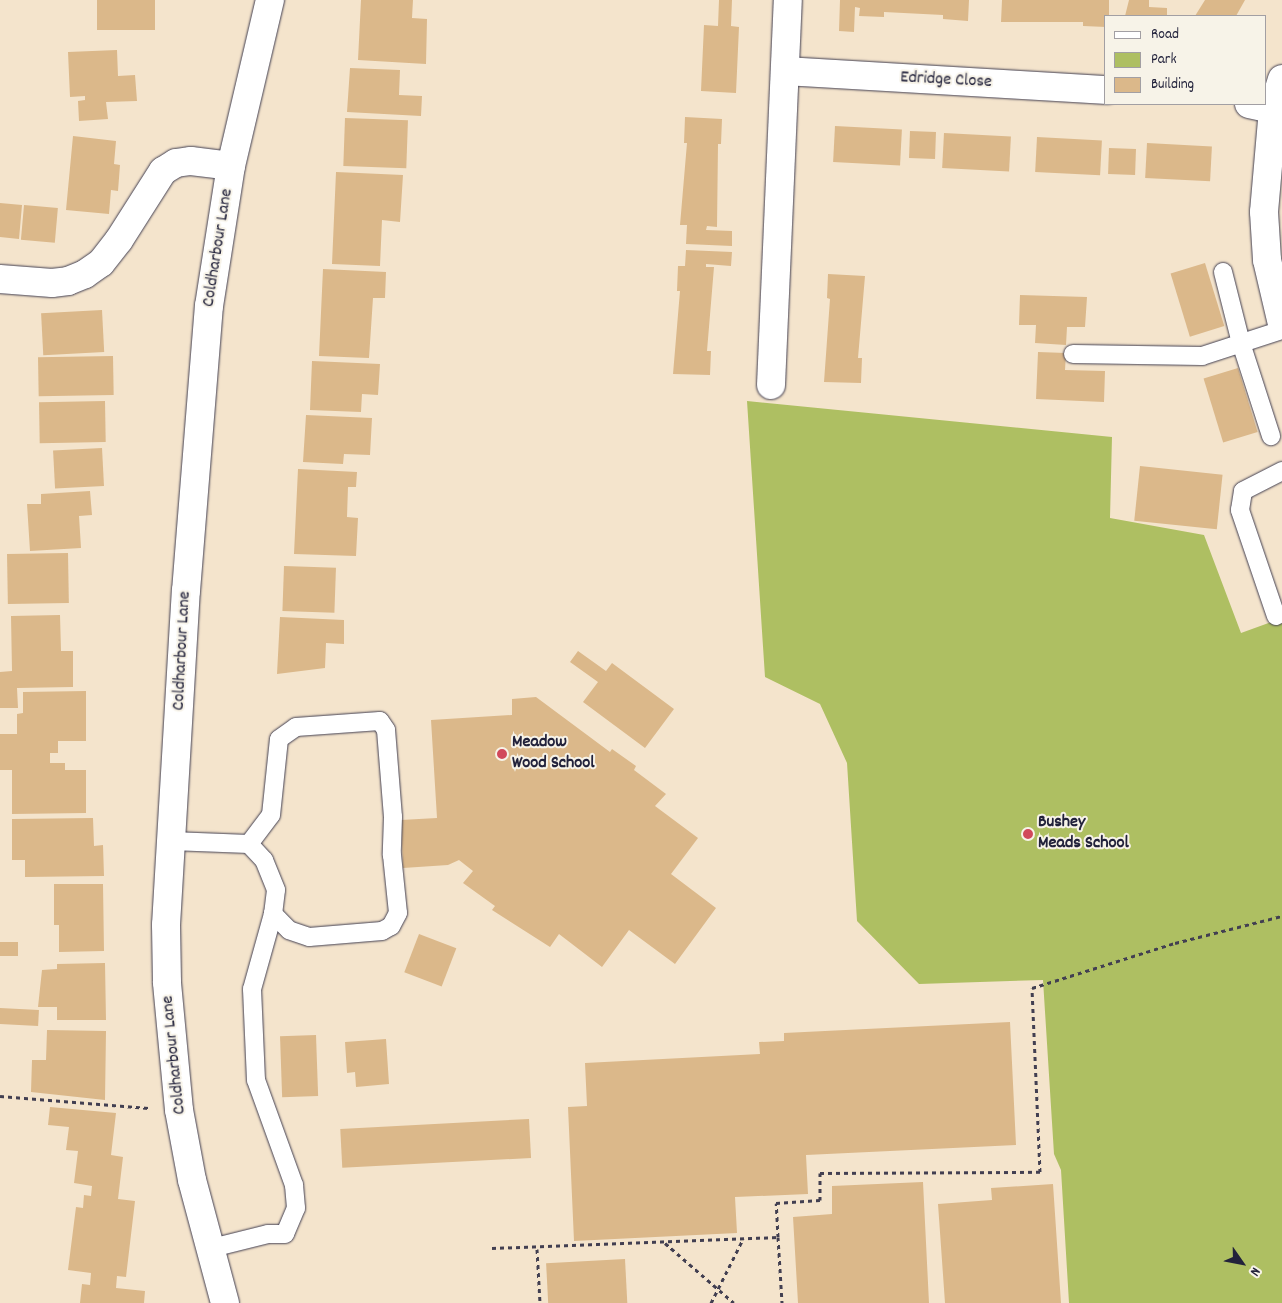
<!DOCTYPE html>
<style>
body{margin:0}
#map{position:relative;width:1282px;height:1303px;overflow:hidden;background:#f4e4cc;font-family:Dekko,sans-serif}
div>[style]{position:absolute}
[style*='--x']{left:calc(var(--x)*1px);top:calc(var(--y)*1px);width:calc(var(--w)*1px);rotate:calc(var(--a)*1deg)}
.green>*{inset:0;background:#aebf62}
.building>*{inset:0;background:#dbb88a;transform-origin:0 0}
.path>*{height:3px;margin-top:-1.5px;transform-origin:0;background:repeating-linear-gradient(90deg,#423f51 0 4px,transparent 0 8px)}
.roads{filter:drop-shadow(0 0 1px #423f51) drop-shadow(0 0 1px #423f51)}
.lane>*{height:18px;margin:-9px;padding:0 9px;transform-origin:9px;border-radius:9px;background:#fff}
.street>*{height:28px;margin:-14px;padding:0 14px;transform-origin:14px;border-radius:14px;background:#fff}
.secondary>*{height:28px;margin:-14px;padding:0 14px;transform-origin:14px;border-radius:14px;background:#fff}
.dots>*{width:14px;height:14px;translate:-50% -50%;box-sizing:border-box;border:2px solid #f7f3e8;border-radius:50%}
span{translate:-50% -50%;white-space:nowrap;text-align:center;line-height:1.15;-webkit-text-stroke:4px #f7f3e8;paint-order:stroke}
.street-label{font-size:18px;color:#22223b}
.poi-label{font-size:18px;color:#22223b;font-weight:700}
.left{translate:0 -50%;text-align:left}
.legend{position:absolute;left:1104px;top:15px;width:162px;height:90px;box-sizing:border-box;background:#f7f3e8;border:1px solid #a29fa3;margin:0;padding:6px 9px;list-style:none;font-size:15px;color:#22223b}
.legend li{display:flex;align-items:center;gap:10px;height:25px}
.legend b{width:25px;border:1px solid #a29fa3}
.north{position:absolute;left:1217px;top:1238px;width:50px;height:50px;-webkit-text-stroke:4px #f7f3e8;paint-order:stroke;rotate:123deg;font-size:14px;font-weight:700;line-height:20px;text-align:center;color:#22223b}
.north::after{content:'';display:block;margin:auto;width:18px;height:22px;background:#22223b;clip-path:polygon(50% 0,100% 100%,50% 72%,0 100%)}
</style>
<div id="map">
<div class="green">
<i style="clip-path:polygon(747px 401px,1112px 437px,1110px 518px,1204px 535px,1241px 633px,1282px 618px,1282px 1303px,1069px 1303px,1061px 1170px,1054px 1154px,1043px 980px,919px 984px,857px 921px,847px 763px,820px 704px,765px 677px)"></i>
</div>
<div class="building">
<i style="left:97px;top:0;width:58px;height:30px"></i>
<i style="clip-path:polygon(361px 0,413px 0,412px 18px,427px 19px,426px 64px,358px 60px)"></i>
<i style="clip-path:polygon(719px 0,732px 0,731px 26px,739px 27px,736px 93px,701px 91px,704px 25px,718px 26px)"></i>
<i style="clip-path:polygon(840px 0,969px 0,968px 21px,943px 19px,943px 15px,884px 12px,884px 17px,859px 16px,860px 8px,855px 7px,854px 32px,839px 31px)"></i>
<i style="clip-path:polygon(1002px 0,1109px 0,1109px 16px,1106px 16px,1106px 27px,1083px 26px,1083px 22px,1001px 22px)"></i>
<i style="clip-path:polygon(1129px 0,1149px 0,1149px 7px,1167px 8px,1167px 16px,1125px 16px)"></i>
<i style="clip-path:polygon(1205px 0,1245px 0,1236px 16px,1195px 16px)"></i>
<i style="clip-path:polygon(117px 50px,118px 76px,135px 75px,137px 101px,106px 102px,108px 119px,79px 121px,78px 101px,85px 100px,85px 96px,70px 97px,68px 52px)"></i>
<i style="clip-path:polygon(350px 68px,400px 70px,399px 95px,422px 96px,421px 116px,347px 112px)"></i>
<i style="clip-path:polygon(685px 117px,722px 119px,721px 144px,718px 144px,717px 227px,707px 226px,706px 230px,732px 231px,732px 246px,686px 244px,687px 225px,680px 225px,687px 143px,684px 143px)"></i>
<i style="left:345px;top:118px;width:63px;height:48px;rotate:2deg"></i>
<i style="left:835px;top:126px;width:67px;height:36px;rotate:3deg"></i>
<i style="left:910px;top:131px;width:26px;height:27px;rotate:2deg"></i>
<i style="left:944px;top:133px;width:67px;height:35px;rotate:3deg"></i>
<i style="clip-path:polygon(73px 136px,116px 141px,114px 164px,120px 165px,118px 191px,111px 190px,109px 214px,66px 210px)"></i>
<i style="left:1037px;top:137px;width:65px;height:35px;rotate:3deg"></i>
<i style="left:1147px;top:143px;width:65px;height:35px;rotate:3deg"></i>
<i style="left:1109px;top:148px;width:27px;height:26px;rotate:2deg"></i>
<i style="clip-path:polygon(336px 172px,403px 175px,400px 222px,382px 220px,380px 266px,332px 264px)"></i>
<i style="clip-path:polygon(0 203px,22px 205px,19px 239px,0 237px)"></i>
<i style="left:24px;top:205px;width:34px;height:35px;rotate:5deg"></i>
<i style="clip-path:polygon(686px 250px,732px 252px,731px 266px,706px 264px,706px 267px,714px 267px,707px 351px,711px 351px,710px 375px,673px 374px,680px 291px,677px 291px,678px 266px,685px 266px)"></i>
<i style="left:1205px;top:263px;width:66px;height:36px;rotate:73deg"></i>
<i style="clip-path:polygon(323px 269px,386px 272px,385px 298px,373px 298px,369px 358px,319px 356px)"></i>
<i style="clip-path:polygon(828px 274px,865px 276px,858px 358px,862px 358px,861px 383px,824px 382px,830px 299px,827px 298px)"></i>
<i style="clip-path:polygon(1020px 295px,1087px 297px,1085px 327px,1067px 327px,1066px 345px,1035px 343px,1036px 325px,1019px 325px)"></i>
<i style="left:102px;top:310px;width:42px;height:61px;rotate:87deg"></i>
<i style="clip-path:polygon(1038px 352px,1066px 353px,1065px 370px,1105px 371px,1104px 402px,1036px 399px)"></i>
<i style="left:113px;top:356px;width:39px;height:75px;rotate:89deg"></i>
<i style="clip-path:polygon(312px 361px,380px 364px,378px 395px,362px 394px,361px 412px,310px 410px)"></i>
<i style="left:1238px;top:368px;width:67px;height:36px;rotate:73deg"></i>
<i style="left:105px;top:401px;width:41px;height:66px;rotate:89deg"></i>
<i style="clip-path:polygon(306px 415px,372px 418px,370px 455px,344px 454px,343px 464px,303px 462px)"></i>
<i style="left:102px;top:448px;width:38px;height:49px;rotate:87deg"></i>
<i style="left:1140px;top:466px;width:83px;height:55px;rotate:6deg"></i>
<i style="clip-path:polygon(298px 469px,357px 472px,356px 487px,348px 487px,347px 517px,358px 518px,356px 556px,294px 554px)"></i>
<i style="clip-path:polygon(90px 491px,92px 515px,79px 516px,81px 548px,30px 551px,27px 504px,41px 504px,41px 494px)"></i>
<i style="left:68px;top:553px;width:50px;height:61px;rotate:89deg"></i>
<i style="left:284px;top:566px;width:52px;height:45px;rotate:2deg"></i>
<i style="clip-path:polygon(60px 615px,61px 651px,73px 651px,73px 687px,17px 688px,18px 708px,0 708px,0 672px,12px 671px,11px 616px)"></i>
<i style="clip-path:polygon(280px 617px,344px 620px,344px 644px,326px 643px,325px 668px,277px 674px)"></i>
<i style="clip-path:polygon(578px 651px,606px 671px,612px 663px,674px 709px,645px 748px,583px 702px,598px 682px,570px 662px)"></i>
<i style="clip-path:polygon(86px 691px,86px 741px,58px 741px,58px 753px,50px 753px,50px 763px,65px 763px,65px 770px,86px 770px,86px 813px,12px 814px,12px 770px,0 770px,0 734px,17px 734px,17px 714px,23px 713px,23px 692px)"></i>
<i style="clip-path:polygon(536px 697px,610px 752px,612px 749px,636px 766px,634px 770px,666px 794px,655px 806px,698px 838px,671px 874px,716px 908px,675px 964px,629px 930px,602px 967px,559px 934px,550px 947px,492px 910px,495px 906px,463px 883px,473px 871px,459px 860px,448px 865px,403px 868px,401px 820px,437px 818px,431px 720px,512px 715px,512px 699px)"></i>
<i style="clip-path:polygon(93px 818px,94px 846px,103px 845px,104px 876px,25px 877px,25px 860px,12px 860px,12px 819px)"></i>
<i style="clip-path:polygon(54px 884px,103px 884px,104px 951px,59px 952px,59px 925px,54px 925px)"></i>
<i style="left:419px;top:934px;width:40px;height:41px;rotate:21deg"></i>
<i style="left:0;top:942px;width:18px;height:14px"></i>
<i style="clip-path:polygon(105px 963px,106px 1020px,57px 1020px,57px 1007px,38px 1007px,42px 970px,57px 969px,57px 964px)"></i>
<i style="left:0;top:1008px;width:39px;height:16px;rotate:3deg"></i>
<i style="clip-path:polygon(1010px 1022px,1016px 1145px,806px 1155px,808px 1194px,735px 1197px,737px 1233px,574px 1241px,568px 1107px,587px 1106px,585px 1063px,760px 1054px,759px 1042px,784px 1041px,784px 1033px)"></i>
<i style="clip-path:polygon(47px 1030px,106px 1031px,105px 1100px,31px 1092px,32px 1060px,46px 1060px)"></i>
<i style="left:316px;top:1035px;width:61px;height:36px;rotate:88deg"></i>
<i style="clip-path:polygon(386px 1039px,389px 1084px,356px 1087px,355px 1072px,347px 1073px,345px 1042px)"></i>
<i style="clip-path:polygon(50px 1107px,116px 1113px,111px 1155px,123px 1157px,118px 1199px,135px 1201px,126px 1277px,117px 1276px,116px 1288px,145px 1291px,144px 1303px,80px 1303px,82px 1284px,90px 1285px,91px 1273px,68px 1270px,76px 1207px,83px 1208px,84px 1195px,91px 1196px,92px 1186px,74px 1183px,78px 1151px,66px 1150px,69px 1127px,48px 1125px)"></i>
<i style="left:529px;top:1119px;width:39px;height:189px;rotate:87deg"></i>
<i style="clip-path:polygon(923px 1182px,929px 1303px,798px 1303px,793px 1217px,832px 1214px,832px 1186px)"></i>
<i style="clip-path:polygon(1053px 1184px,1061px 1303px,945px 1303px,938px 1204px,992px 1200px,991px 1188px)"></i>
<i style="left:625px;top:1259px;width:44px;height:79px;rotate:87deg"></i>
</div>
<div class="path">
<i style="--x:0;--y:1096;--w:149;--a:4.6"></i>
<i style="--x:778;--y:1237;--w:66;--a:86.5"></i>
<i style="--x:665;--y:1243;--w:91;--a:41"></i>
<i style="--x:492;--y:1248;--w:286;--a:-2.2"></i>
<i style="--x:778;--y:1237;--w:34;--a:-93"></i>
<i style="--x:776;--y:1203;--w:44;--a:-3.9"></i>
<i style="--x:820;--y:1200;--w:27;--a:-90"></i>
<i style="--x:820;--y:1173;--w:220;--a:-0.3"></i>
<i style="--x:1040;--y:1172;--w:184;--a:-92.5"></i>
<i style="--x:1032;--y:988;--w:150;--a:-17.5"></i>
<i style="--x:1175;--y:943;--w:110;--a:-14.2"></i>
<i style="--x:537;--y:1249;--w:54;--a:86.8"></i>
<i style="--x:711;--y:1303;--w:72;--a:-63.4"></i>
</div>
<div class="roads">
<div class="lane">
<i style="--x:1223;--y:272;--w:73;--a:75.8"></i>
<i style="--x:1241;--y:343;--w:98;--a:72.1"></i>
<i style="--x:1073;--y:354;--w:129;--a:0.9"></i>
<i style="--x:1202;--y:356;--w:84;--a:-18"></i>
<i style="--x:1276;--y:616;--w:112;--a:-108.8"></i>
<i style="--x:1240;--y:510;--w:19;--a:-81"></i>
<i style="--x:1243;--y:491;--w:44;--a:-27.1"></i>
<i style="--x:171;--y:841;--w:78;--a:2.2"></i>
<i style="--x:249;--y:844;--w:22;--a:47"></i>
<i style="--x:264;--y:860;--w:32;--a:68"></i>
<i style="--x:276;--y:890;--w:24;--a:97"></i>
<i style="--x:273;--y:914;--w:78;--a:105.6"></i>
<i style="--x:252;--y:989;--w:91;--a:87.5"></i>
<i style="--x:256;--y:1080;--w:112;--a:70.1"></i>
<i style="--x:294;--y:1185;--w:23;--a:85"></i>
<i style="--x:296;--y:1208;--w:28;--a:113"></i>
<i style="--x:285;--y:1234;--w:17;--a:180"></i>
<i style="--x:268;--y:1234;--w:62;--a:166"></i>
<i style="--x:249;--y:844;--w:36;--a:-53"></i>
<i style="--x:271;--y:815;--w:76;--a:-84"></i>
<i style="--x:279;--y:739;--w:21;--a:-35"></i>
<i style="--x:296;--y:727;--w:84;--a:-4.1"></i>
<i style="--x:380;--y:721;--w:11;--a:56"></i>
<i style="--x:386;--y:730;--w:87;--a:85.4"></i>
<i style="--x:393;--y:817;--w:38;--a:92"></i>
<i style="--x:392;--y:855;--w:58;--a:84.1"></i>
<i style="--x:398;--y:913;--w:15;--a:118"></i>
<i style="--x:391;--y:926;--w:10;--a:151"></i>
<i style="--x:382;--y:931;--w:73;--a:175.3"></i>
<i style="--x:309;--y:937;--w:21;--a:-161"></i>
<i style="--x:289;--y:930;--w:23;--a:-135"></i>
</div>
<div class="street">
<i style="--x:786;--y:71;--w:321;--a:3.4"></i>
<i style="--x:1249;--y:104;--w:25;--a:12"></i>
<i style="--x:0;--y:279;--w:52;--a:4.4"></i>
<i style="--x:52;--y:283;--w:16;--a:-7"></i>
<i style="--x:68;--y:281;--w:18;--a:-22"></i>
<i style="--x:85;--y:274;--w:19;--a:-35"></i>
<i style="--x:101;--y:263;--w:29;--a:-52"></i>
<i style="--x:119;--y:240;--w:82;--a:-57.5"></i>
<i style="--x:163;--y:171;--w:15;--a:-32"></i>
<i style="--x:176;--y:163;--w:15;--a:-8"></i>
<i style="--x:191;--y:161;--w:40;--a:7.1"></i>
<i style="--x:771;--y:385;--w:385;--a:-87.5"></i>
</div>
<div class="secondary">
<i style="--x:1282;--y:79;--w:31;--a:107"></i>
<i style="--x:1273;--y:109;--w:103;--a:95"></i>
<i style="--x:1264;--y:212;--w:48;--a:86.4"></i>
<i style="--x:1267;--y:260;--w:66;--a:76.8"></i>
<i style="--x:225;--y:1303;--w:127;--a:-105"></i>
<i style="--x:192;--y:1180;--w:71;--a:-100.5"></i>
<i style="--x:179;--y:1110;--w:129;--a:-95.4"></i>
<i style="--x:167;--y:982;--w:57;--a:-91"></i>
<i style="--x:166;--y:925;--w:335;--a:-86.6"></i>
<i style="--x:186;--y:591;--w:286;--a:-85.4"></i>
<i style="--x:209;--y:306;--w:142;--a:-81.1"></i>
<i style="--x:231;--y:166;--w:171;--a:-76.8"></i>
</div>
</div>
<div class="dots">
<i style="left:502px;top:754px;background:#d1495b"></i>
<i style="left:1028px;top:834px;background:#d1495b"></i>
</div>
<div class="street-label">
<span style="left:946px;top:81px;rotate:3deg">Edridge Close</span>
<span style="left:219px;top:248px;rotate:-81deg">Coldharbour Lane</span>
<span style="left:183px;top:651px;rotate:-87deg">Coldharbour Lane</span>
<span style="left:175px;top:1055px;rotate:-96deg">Coldharbour Lane</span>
</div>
<div class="poi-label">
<span class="left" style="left:512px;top:754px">Meadow<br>Wood School</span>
<span class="left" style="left:1038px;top:834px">Bushey<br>Meads School</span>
</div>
<ul class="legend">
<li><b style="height:6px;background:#fff"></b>Road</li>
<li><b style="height:14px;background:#aebf62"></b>Park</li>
<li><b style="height:14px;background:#dbb88a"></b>Building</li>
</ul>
<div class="north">N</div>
</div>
